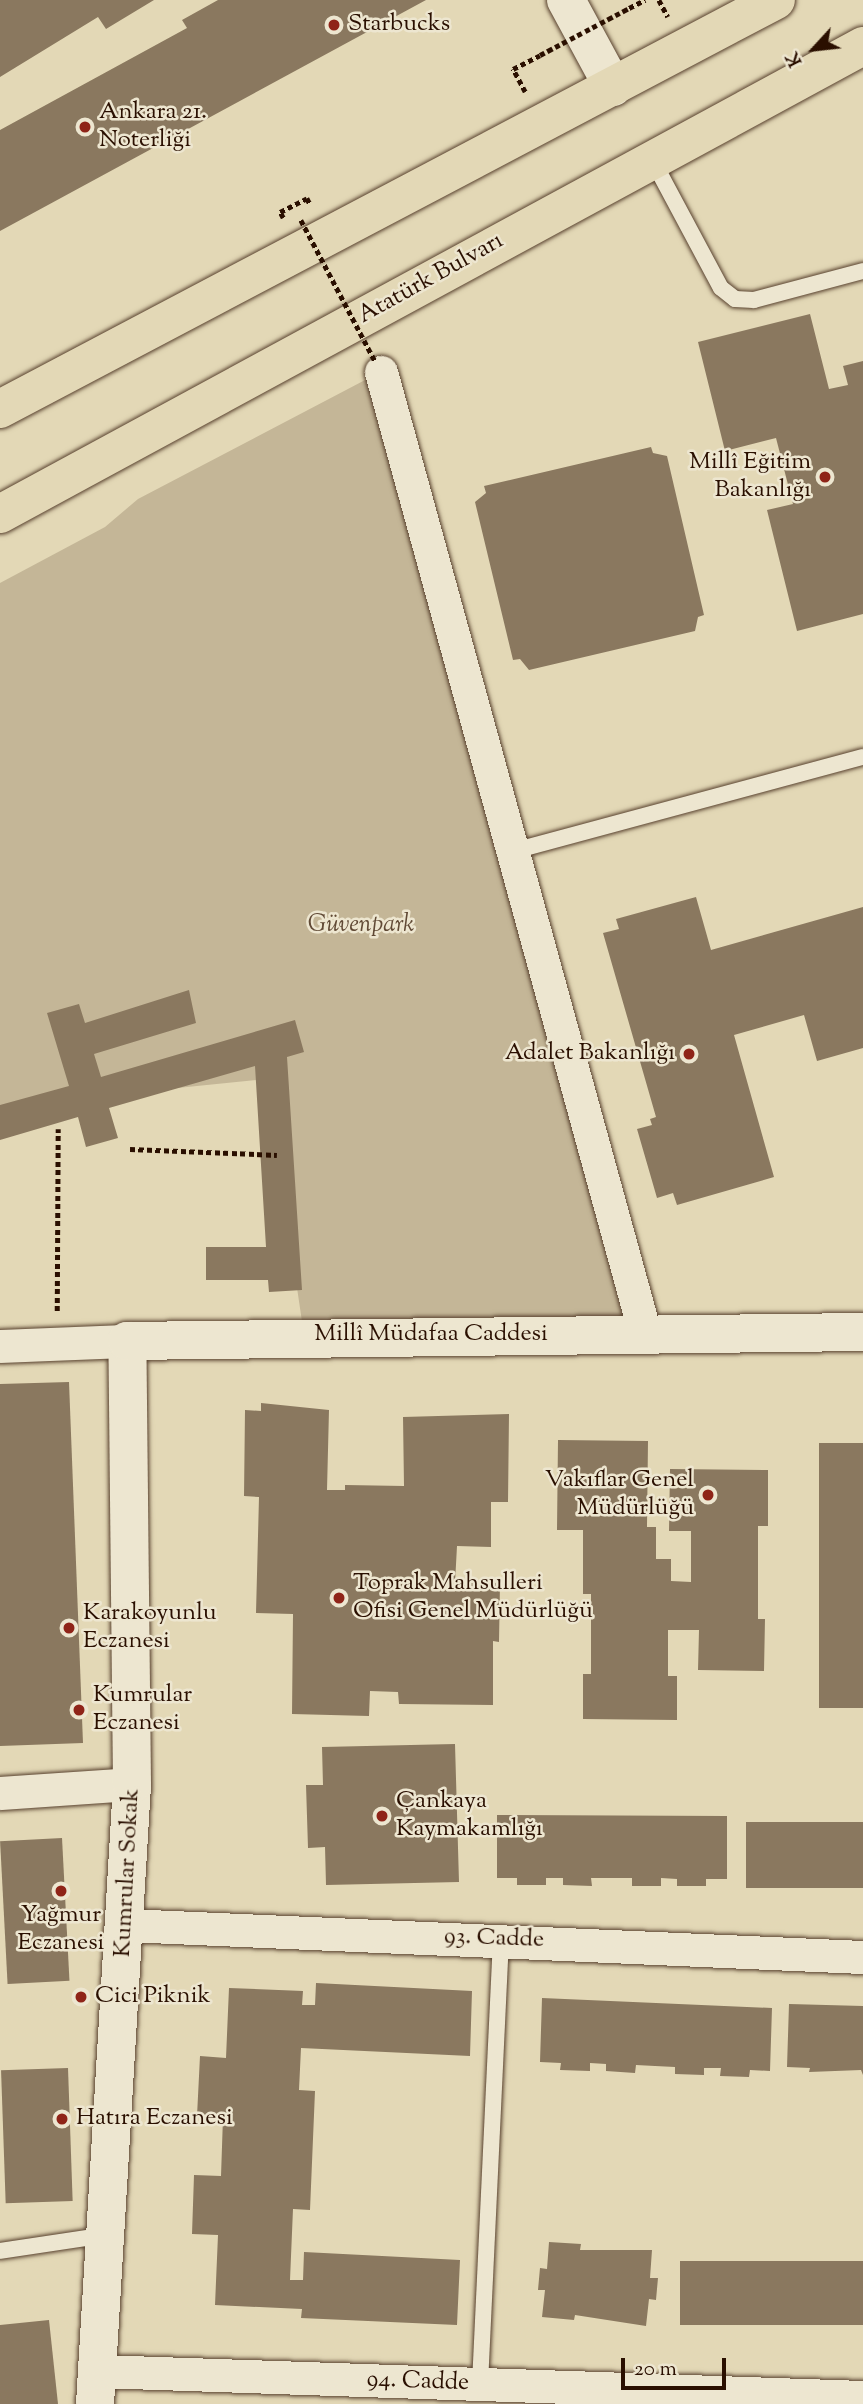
<!DOCTYPE html>
<meta charset="utf-8">
<style>
body{margin:0}
#map{position:relative;width:863px;height:2404px;overflow:hidden;background:#e3d8b6;font-family:"Sorts Mill Goudy",serif}
div>[style]{position:absolute}
[style*='--x']{left:calc(var(--x)*1px);top:calc(var(--y)*1px);width:calc(var(--w)*1px);rotate:calc(var(--a)*1deg)}
.green>*{inset:0;background:#c4b697}
.building>*{inset:0;background:#8a785f;transform-origin:0 0}
.path>*{height:4.5px;margin-top:-2.25px;transform-origin:0;background:repeating-linear-gradient(90deg,#2a0f00 0 5px,transparent 0 8.5px)}
.roads{filter:drop-shadow(0 0 2px #58412e) drop-shadow(0 0 2px #58412e)}
.lane>*{height:16px;margin:-8px;padding:0 8px;transform-origin:8px;border-radius:8px;background:#ede6d0}
.street>*{height:33px;margin:-16.5px;padding:0 16.5px;transform-origin:16.5px;border-radius:16.5px;background:#ede6d0}
.secondary>*{height:38px;margin:-19px;padding:0 19px;transform-origin:19px;border-radius:19px;background:#ede6d0}
.primary>*{height:38px;margin:-19px;padding:0 19px;transform-origin:19px;border-radius:19px;background:#e3d8b6}
.path-bridge>*{height:4.5px;margin-top:-2.25px;transform-origin:0;background:repeating-linear-gradient(90deg,#2a0f00 0 5px,transparent 0 8.5px)}
.dots>*{width:19px;height:19px;translate:-50% -50%;box-sizing:border-box;border:4px solid #ede6d0;border-radius:50%}
span{translate:-50% -50%;white-space:nowrap;text-align:center;line-height:1.15;-webkit-text-stroke:5px #ede6d0;paint-order:stroke}
.poi-label{font-size:24px;color:#2a0f00}
.left{translate:0 -50%;text-align:left}
.right{translate:-100% -50%;text-align:right}
.street-label{font-size:24px;color:#2a0f00}
.park-label{font-size:24px;color:#604935;font-style:italic}
.north{position:absolute;left:779px;top:14px;width:70px;height:70px;-webkit-text-stroke:5px #ede6d0;paint-order:stroke;rotate:243deg;font-size:19px;font-weight:700;line-height:28px;text-align:center;color:#2a0f00}
.north::after{content:'';display:block;margin:auto;width:24px;height:32px;background:#2a0f00;clip-path:polygon(50% 0,100% 100%,50% 72%,0 100%)}
.scale{position:absolute;left:621px;top:2358px;width:105px;height:32px;box-sizing:border-box;border:4px solid #2a0f00;border-top:0;padding-left:9px;font-size:21px;line-height:24px;white-space:nowrap;color:#2a0f00;-webkit-text-stroke:5px #ede6d0;paint-order:stroke}
</style>
<div id="map">
<div class="green">
<i style="clip-path:polygon(367px 379px,645px 1334px,304px 1335px,266px 1079px,0 1106px,0 583px,105px 527px,138px 499px)"></i>
</div>
<div class="building">
<i style="clip-path:polygon(0 0,154px 0,106px 29px,98px 17px,0 77px)"></i>
<i style="clip-path:polygon(218px 0,426px 0,0 231px,0 130px,187px 28px,182px 20px)"></i>
<i style="clip-path:polygon(810px 314px,829px 389px,848px 385px,843px 366px,863px 361px,863px 614px,797px 631px,767px 510px,793px 504px,776px 438px,725px 451px,698px 342px)"></i>
<i style="clip-path:polygon(651px 447px,653px 453px,667px 456px,704px 615px,698px 617px,695px 631px,529px 670px,520px 659px,513px 660px,475px 502px,486px 493px,484px 486px)"></i>
<i style="clip-path:polygon(696px 897px,711px 950px,863px 907px,863px 1048px,817px 1061px,804px 1015px,734px 1035px,774px 1177px,677px 1205px,673px 1193px,657px 1198px,637px 1129px,652px 1125px,650px 1119px,656px 1117px,603px 933px,619px 929px,616px 919px)"></i>
<i style="clip-path:polygon(189px 990px,196px 1023px,94px 1054px,101px 1077px,295px 1020px,304px 1052px,287px 1057px,302px 1290px,269px 1292px,268px 1280px,206px 1280px,206px 1247px,266px 1247px,255px 1066px,109px 1108px,118px 1138px,86px 1147px,78px 1117px,0 1140px,0 1105px,69px 1086px,47px 1013px,79px 1004px,85px 1023px)"></i>
<i style="clip-path:polygon(69px 1382px,83px 1743px,0 1746px,0 1384px)"></i>
<i style="clip-path:polygon(261px 1403px,329px 1410px,327px 1490px,345px 1490px,345px 1485px,404px 1486px,403px 1417px,509px 1414px,508px 1502px,491px 1502px,491px 1547px,457px 1546px,455px 1583px,500px 1583px,499px 1642px,493px 1641px,493px 1705px,399px 1704px,398px 1692px,370px 1691px,369px 1716px,292px 1714px,293px 1614px,256px 1613px,259px 1497px,244px 1496px,245px 1410px,261px 1411px)"></i>
<i style="clip-path:polygon(558px 1440px,648px 1441px,647px 1527px,656px 1527px,656px 1559px,671px 1559px,671px 1581px,691px 1582px,691px 1531px,669px 1531px,670px 1469px,768px 1470px,768px 1526px,758px 1526px,758px 1619px,765px 1619px,764px 1671px,698px 1670px,699px 1630px,668px 1630px,668px 1676px,677px 1676px,677px 1720px,583px 1719px,583px 1674px,591px 1674px,591px 1594px,583px 1594px,583px 1530px,557px 1530px)"></i>
<i style="left:819px;top:1443px;width:44px;height:265px"></i>
<i style="clip-path:polygon(455px 1744px,459px 1882px,326px 1885px,325px 1847px,308px 1848px,306px 1785px,323px 1785px,322px 1747px)"></i>
<i style="clip-path:polygon(497px 1815px,727px 1816px,727px 1879px,706px 1879px,706px 1886px,677px 1886px,677px 1879px,661px 1878px,661px 1886px,632px 1886px,632px 1878px,591px 1878px,592px 1886px,563px 1885px,563px 1878px,546px 1878px,546px 1885px,517px 1885px,517px 1878px,497px 1878px)"></i>
<i style="left:863px;top:1822px;width:66px;height:117px;rotate:90deg"></i>
<i style="left:62px;top:1838px;width:143px;height:62px;rotate:87deg"></i>
<i style="clip-path:polygon(316px 1983px,472px 1991px,470px 2056px,301px 2048px,299px 2090px,315px 2091px,310px 2210px,293px 2209px,290px 2280px,303px 2280px,304px 2252px,460px 2260px,457px 2325px,301px 2318px,302px 2309px,215px 2305px,218px 2235px,192px 2234px,194px 2175px,221px 2176px,223px 2117px,197px 2116px,200px 2056px,226px 2058px,229px 1988px,303px 1991px,302px 2005px,315px 2005px)"></i>
<i style="clip-path:polygon(542px 1998px,772px 2008px,770px 2071px,750px 2070px,749px 2077px,720px 2076px,721px 2068px,704px 2068px,704px 2075px,675px 2074px,675px 2067px,655px 2066px,636px 2065px,635px 2073px,606px 2071px,606px 2064px,590px 2063px,590px 2071px,560px 2070px,561px 2063px,540px 2062px)"></i>
<i style="clip-path:polygon(789px 2004px,863px 2006px,863px 2075px,861px 2070px,809px 2072px,810px 2068px,787px 2067px)"></i>
<i style="left:68px;top:2068px;width:133px;height:67px;rotate:88deg"></i>
<i style="clip-path:polygon(549px 2242px,581px 2244px,580px 2250px,652px 2250px,650px 2278px,658px 2278px,656px 2300px,649px 2299px,646px 2326px,575px 2315px,574px 2320px,542px 2317px,545px 2290px,538px 2290px,540px 2268px,547px 2269px)"></i>
<i style="left:863px;top:2261px;width:64px;height:183px;rotate:90deg"></i>
<i style="clip-path:polygon(49px 2320px,58px 2404px,0 2404px,0 2325px)"></i>
</div>
<div class="path">
<i style="--x:659;--y:0;--w:19;--a:62"></i>
<i style="--x:629;--y:8;--w:18;--a:-27"></i>
<i style="--x:525;--y:92;--w:26;--a:-118"></i>
<i style="--x:513;--y:69;--w:30;--a:-27"></i>
<i style="--x:283;--y:218;--w:7;--a:-117"></i>
<i style="--x:280;--y:212;--w:30;--a:-27"></i>
<i style="--x:307;--y:198;--w:7;--a:63"></i>
<i style="--x:130;--y:1149;--w:147;--a:2.3"></i>
<i style="--x:57;--y:1311;--w:182;--a:-89.7"></i>
</div>
<div class="roads">
<div class="lane">
<i style="--x:652;--y:159;--w:146;--a:61.9"></i>
<i style="--x:721;--y:288;--w:18;--a:38"></i>
<i style="--x:735;--y:299;--w:19;--a:3"></i>
<i style="--x:754;--y:300;--w:113;--a:-14.9"></i>
<i style="--x:514;--y:851;--w:361;--a:-15.1"></i>
<i style="--x:0;--y:2251;--w:107;--a:-8.6"></i>
<i style="--x:480;--y:2384;--w:445;--a:-87.3"></i>
</div>
<div class="street">
<i style="--x:381;--y:372;--w:998;--a:74.65"></i>
<i style="--x:0;--y:1346;--w:127;--a:-2.3"></i>
<i style="--x:0;--y:1793;--w:132;--a:-3.9"></i>
<i style="--x:126;--y:1925;--w:738;--a:2.49"></i>
<i style="--x:99;--y:2371;--w:764;--a:1.95"></i>
</div>
<div class="secondary">
<i style="--x:566;--y:0;--w:99;--a:61.6"></i>
<i style="--x:95;--y:2404;--w:621;--a:-86.58"></i>
<i style="--x:132;--y:1784;--w:443;--a:-90.6"></i>
<i style="--x:127;--y:1341;--w:736;--a:-0.7"></i>
</div>
<div class="primary">
<i style="--x:0;--y:409;--w:877;--a:-27.79"></i>
<i style="--x:0;--y:514;--w:982;--a:-28.47"></i>
</div>
</div>
<div class="path-bridge">
<i style="--x:540;--y:55;--w:101;--a:-27.8"></i>
<i style="--x:301;--y:220;--w:159;--a:62.3"></i>
</div>
<div class="dots">
<i style="left:334px;top:25px;background:#8f2418"></i>
<i style="left:85px;top:127px;background:#8f2418"></i>
<i style="left:825px;top:477px;background:#8f2418"></i>
<i style="left:689px;top:1054px;background:#8f2418"></i>
<i style="left:708px;top:1495px;background:#8f2418"></i>
<i style="left:339px;top:1598px;background:#8f2418"></i>
<i style="left:69px;top:1628px;background:#8f2418"></i>
<i style="left:79px;top:1710px;background:#8f2418"></i>
<i style="left:382px;top:1816px;background:#8f2418"></i>
<i style="left:61px;top:1891px;background:#8f2418"></i>
<i style="left:81px;top:1997px;background:#8f2418"></i>
<i style="left:62px;top:2119px;background:#8f2418"></i>
</div>
<div class="poi-label">
<span class="left" style="left:348px;top:25px">Starbucks</span>
<span class="left" style="left:99px;top:127px">Ankara 21.<br>Noterliği</span>
<span class="right" style="left:811px;top:477px">Millî Eğitim<br>Bakanlığı</span>
<span class="right" style="left:675px;top:1054px">Adalet Bakanlığı</span>
<span class="right" style="left:694px;top:1495px">Vakıflar Genel<br>Müdürlüğü</span>
<span class="left" style="left:353px;top:1598px">Toprak Mahsulleri<br>Ofisi Genel Müdürlüğü</span>
<span class="left" style="left:83px;top:1628px">Karakoyunlu<br>Eczanesi</span>
<span class="left" style="left:93px;top:1710px">Kumrular<br>Eczanesi</span>
<span class="left" style="left:396px;top:1816px">Çankaya<br>Kaymakamlığı</span>
<span style="left:61px;top:1930px">Yağmur<br>Eczanesi</span>
<span class="left" style="left:95px;top:1997px">Cici Piknik</span>
<span class="left" style="left:76px;top:2119px">Hatıra Eczanesi</span>
</div>
<div class="street-label">
<span style="left:431px;top:279px;rotate:-29deg">Atatürk Bulvarı</span>
<span style="left:431px;top:1335px">Millî Müdafaa Caddesi</span>
<span style="left:128px;top:1873px;rotate:-87deg">Kumrular Sokak</span>
<span style="left:494px;top:1939px;rotate:2deg">93. Cadde</span>
<span style="left:418px;top:2382px;rotate:2deg">94. Cadde</span>
</div>
<div class="park-label">
<span style="left:361px;top:926px">Güvenpark</span>
</div>
<div class="north">K</div>
<div class="scale">20 m</div>
</div>
